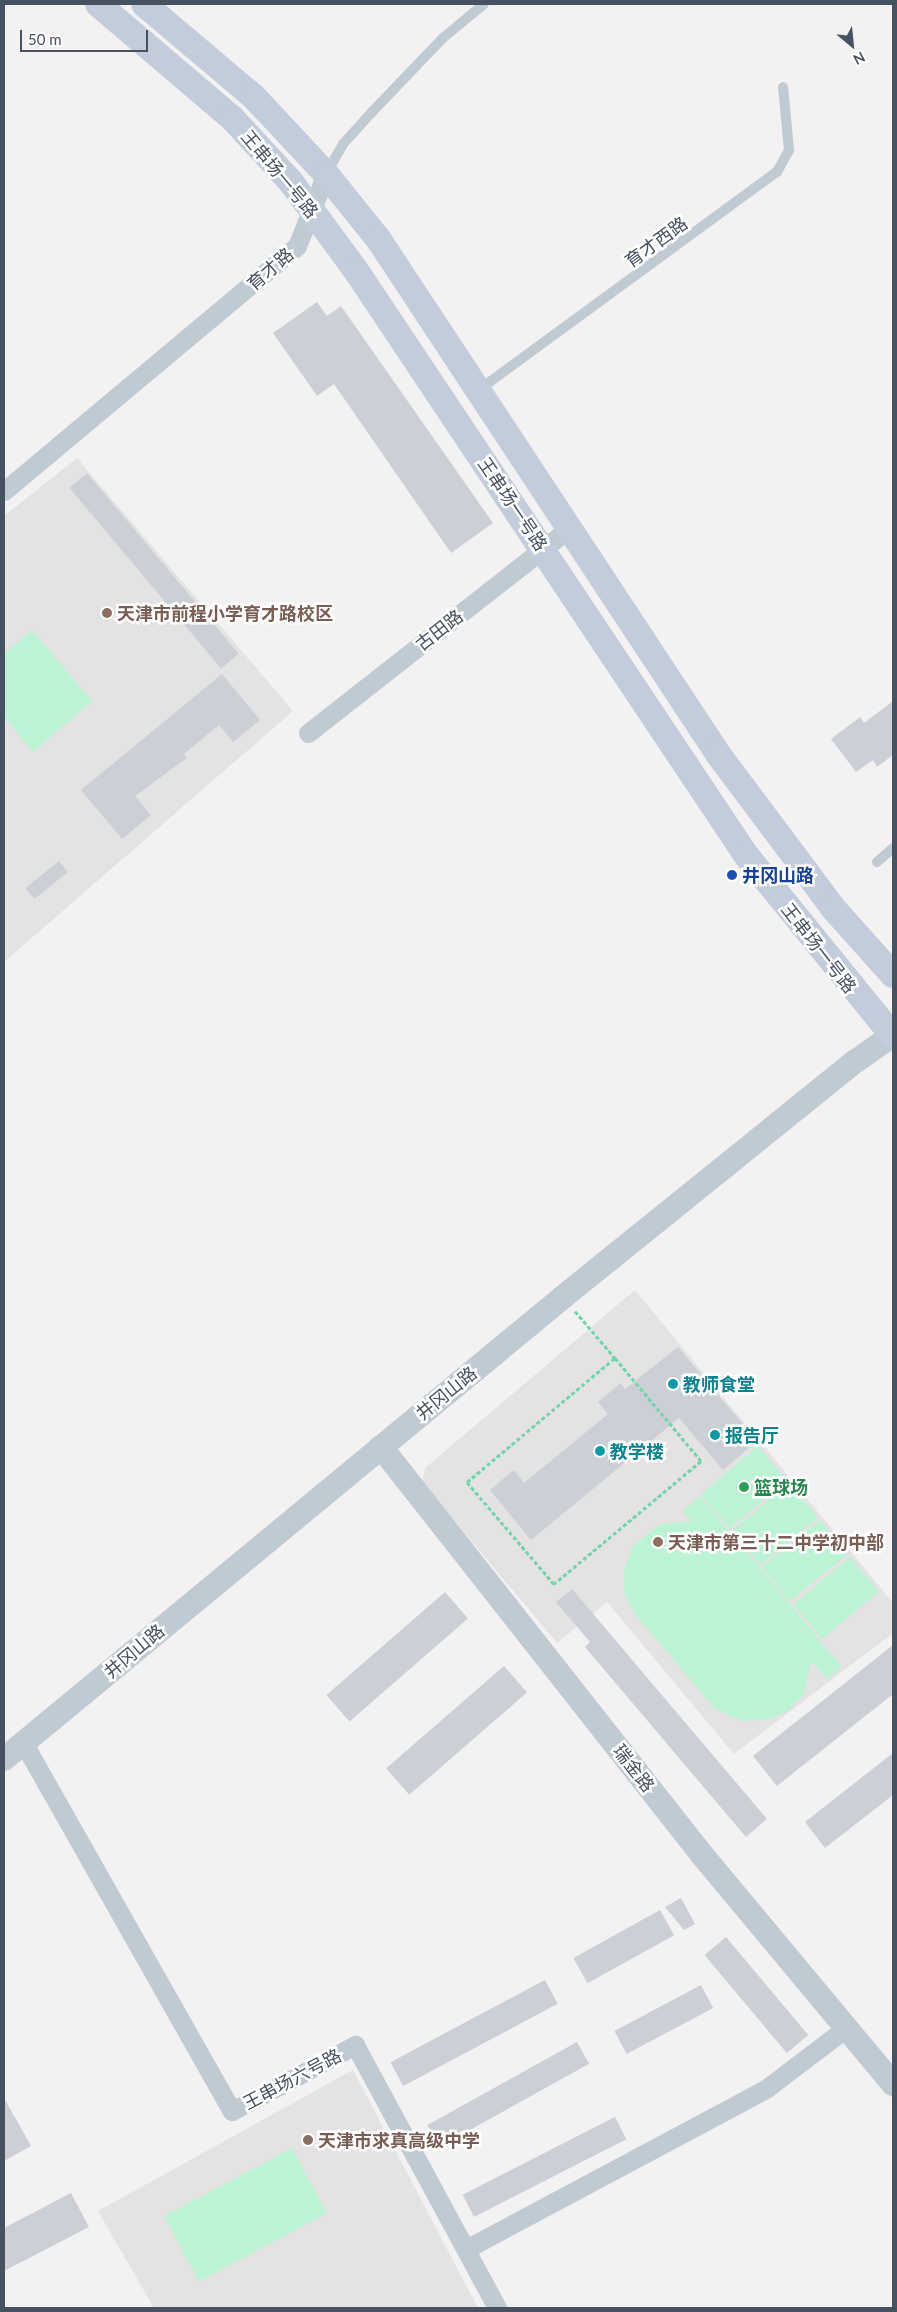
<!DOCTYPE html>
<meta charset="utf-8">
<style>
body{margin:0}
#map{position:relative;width:897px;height:2312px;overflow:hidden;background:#f3f1f1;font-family:Lato,"Noto Sans SC",sans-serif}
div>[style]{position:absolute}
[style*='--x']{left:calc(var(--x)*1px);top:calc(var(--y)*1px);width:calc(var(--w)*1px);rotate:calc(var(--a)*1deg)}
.education>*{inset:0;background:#e4e2e2}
.green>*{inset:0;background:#bdf3d5;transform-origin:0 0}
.building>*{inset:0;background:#cccfd6;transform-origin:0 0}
.path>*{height:3px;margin-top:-1.5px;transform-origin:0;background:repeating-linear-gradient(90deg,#72d4aa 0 4px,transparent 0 6.5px)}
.service>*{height:10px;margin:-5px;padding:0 5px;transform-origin:5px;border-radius:5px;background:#c0cad3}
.minor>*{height:19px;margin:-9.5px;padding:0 9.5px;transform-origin:9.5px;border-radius:9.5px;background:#c0cad3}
.tertiary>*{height:24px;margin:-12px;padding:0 12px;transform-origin:12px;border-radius:12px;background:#c0cad3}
.secondary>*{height:26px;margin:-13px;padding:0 13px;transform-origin:13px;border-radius:13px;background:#c2ccdb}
.dots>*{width:14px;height:14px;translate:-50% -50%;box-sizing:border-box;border:2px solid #fff;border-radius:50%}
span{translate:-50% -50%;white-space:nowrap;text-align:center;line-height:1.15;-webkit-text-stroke:5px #fff;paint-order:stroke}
.street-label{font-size:18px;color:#475260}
.education-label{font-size:18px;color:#785e54;font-weight:700}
.left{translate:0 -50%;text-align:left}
.transit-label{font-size:18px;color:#164399;font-weight:700}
.culture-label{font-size:18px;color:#0d838f;font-weight:700}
.leisure-label{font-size:18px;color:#27864d;font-weight:700}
.frame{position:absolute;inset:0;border:5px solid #475260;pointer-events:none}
.north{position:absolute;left:827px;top:20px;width:50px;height:50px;-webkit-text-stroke:4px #fff;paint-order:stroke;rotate:152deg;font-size:14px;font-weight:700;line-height:20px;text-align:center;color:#475260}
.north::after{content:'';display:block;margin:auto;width:18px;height:22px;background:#475260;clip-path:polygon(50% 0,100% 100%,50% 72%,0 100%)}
.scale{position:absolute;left:20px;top:30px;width:128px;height:22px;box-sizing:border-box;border:2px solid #475260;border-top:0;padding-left:6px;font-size:15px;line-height:18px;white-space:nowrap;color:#475260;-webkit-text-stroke:4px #fff;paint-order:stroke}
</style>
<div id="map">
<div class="education">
<i style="clip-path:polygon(77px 458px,293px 711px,4px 962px,4px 516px)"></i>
<i style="clip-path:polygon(635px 1290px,893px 1603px,893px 1633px,734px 1754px,607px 1602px,557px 1643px,422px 1482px,425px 1468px)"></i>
<i style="clip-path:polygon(353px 2070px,478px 2308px,154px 2308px,98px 2211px)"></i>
</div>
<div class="green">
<i style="clip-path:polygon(32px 630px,92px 701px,33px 752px,4px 717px,4px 654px)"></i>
<i style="left:758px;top:1446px;width:45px;height:75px;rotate:50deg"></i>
<i style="left:789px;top:1483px;width:45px;height:75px;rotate:50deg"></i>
<i style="clip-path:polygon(700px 1496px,842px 1667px,827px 1679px,811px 1661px,804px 1694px,789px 1710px,769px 1719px,741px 1721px,714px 1708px,634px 1613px,624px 1592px,624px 1569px,633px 1546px,660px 1524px,691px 1521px,682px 1511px)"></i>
<i style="left:820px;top:1520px;width:44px;height:75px;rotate:51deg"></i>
<i style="left:850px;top:1557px;width:45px;height:74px;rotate:50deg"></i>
<i style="left:292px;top:2148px;width:74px;height:145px;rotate:62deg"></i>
</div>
<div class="building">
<i style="clip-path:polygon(317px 302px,327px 316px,341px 306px,493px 523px,451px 553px,334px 384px,317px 396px,273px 333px)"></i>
<i style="left:87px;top:473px;width:236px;height:23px;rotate:50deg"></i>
<i style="clip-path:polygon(222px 674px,260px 720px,233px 742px,219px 725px,184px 754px,187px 758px,135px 796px,151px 815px,122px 839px,81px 790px)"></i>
<i style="clip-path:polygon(893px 701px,893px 755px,877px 767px,873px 760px,856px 772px,831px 739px,860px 717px,864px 723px)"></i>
<i style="left:59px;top:861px;width:14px;height:43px;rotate:51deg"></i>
<i style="clip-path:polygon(678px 1347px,757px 1441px,723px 1470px,679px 1418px,531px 1540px,490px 1490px,514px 1470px,524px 1483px,608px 1414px,598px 1402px,621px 1383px,625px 1389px)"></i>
<i style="clip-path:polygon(572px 1589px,767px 1819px,746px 1837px,585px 1647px,590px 1642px,556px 1602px)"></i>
<i style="left:445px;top:1592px;width:35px;height:157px;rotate:49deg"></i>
<i style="clip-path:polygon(893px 1645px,893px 1694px,777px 1786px,753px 1756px)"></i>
<i style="left:504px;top:1666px;width:35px;height:156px;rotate:49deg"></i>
<i style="clip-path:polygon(893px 1753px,893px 1795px,825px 1848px,805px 1822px)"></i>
<i style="clip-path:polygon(681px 1898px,695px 1924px,684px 1930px,665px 1907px)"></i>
<i style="left:660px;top:1910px;width:29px;height:99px;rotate:61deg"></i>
<i style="left:726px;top:1937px;width:128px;height:28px;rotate:50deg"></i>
<i style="left:545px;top:1980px;width:27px;height:175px;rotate:62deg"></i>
<i style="left:701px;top:1985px;width:26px;height:98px;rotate:62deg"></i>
<i style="left:577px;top:2042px;width:25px;height:171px;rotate:61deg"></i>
<i style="clip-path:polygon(4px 2098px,31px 2146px,4px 2161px)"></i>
<i style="left:615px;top:2117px;width:25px;height:171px;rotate:63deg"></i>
<i style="clip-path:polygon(71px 2193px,89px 2227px,4px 2271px,4px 2228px)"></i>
</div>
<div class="path">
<i style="--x:575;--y:1311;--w:62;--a:49.6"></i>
<i style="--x:615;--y:1358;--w:134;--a:50.1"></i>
<i style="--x:701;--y:1461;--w:192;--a:140.1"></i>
<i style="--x:554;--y:1584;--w:134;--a:-130.5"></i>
<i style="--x:467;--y:1482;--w:193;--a:-40"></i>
</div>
<div class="service">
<i style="--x:327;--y:172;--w:32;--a:-60"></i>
<i style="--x:343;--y:144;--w:43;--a:-47.8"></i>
<i style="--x:372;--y:112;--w:103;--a:-46.2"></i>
<i style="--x:443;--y:38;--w:53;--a:-39.7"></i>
<i style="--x:480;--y:389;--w:368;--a:-36.2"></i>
<i style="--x:777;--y:172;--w:25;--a:-61"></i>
<i style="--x:789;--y:150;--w:63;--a:-95.4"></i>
<i style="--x:877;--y:862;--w:21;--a:-41"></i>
</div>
<div class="minor">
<i style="--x:4;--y:491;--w:382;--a:-39.9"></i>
<i style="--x:297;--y:246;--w:78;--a:-68.1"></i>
<i style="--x:308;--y:733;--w:334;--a:-38.1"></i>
<i style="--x:23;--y:1742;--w:424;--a:60.5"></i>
<i style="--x:232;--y:2111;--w:140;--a:-28.2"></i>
<i style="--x:355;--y:2045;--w:299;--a:61.6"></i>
<i style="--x:466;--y:2249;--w:341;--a:-28.1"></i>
<i style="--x:767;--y:2088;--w:99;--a:-37.2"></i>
</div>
<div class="tertiary">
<i style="--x:381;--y:1447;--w:521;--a:51.79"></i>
<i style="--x:703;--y:1856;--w:297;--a:50.2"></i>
<i style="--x:4;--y:1759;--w:725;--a:-39.57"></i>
<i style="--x:563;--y:1297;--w:376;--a:-38.9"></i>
<i style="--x:856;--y:1061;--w:45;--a:-35.1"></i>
</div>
<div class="secondary">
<i style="--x:98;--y:4;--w:176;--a:40.4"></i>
<i style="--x:232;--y:118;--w:87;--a:47.3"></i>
<i style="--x:291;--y:182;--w:108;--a:53.7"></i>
<i style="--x:355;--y:269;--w:704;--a:56.29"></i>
<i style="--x:746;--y:855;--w:233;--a:50.9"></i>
<i style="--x:144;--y:4;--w:143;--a:40.2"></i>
<i style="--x:253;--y:96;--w:107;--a:46.9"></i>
<i style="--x:326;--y:174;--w:85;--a:51.2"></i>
<i style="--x:379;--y:240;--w:616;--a:56.59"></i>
<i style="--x:718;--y:754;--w:192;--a:53.2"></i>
<i style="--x:833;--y:908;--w:90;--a:48.2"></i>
</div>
<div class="dots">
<i style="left:107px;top:613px;background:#8d6e63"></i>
<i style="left:732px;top:875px;background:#1a4fb4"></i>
<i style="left:673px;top:1384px;background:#0f9aa8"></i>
<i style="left:715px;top:1435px;background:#0f9aa8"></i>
<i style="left:600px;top:1451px;background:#0f9aa8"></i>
<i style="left:744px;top:1487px;background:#2e9e5b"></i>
<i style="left:658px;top:1542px;background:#8d6e63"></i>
<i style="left:308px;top:2140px;background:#8d6e63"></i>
</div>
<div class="street-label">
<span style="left:280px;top:174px;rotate:50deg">王串场一号路</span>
<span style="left:656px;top:242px;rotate:-36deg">育才西路</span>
<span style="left:270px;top:269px;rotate:-41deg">育才路</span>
<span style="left:513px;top:504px;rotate:56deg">王串场一号路</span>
<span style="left:439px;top:630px;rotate:-38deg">古田路</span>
<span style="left:819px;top:948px;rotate:52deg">王串场一号路</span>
<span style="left:446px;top:1393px;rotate:-39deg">井冈山路</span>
<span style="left:134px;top:1651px;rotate:-40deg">井冈山路</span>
<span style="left:634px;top:1768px;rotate:52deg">瑞金路</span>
<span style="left:292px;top:2079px;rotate:-28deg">王串场六号路</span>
</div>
<div class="education-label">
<span class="left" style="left:117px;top:613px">天津市前程小学育才路校区</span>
<span class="left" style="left:668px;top:1542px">天津市第三十二中学初中部</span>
<span class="left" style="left:318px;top:2140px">天津市求真高级中学</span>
</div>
<div class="transit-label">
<span class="left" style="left:742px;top:875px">井冈山路</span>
</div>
<div class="culture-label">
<span class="left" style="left:683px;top:1384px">教师食堂</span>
<span class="left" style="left:725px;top:1435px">报告厅</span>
<span class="left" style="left:610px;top:1451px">教学楼</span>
</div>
<div class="leisure-label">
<span class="left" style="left:754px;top:1487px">篮球场</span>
</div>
<div class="frame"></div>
<div class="north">N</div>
<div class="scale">50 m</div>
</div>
